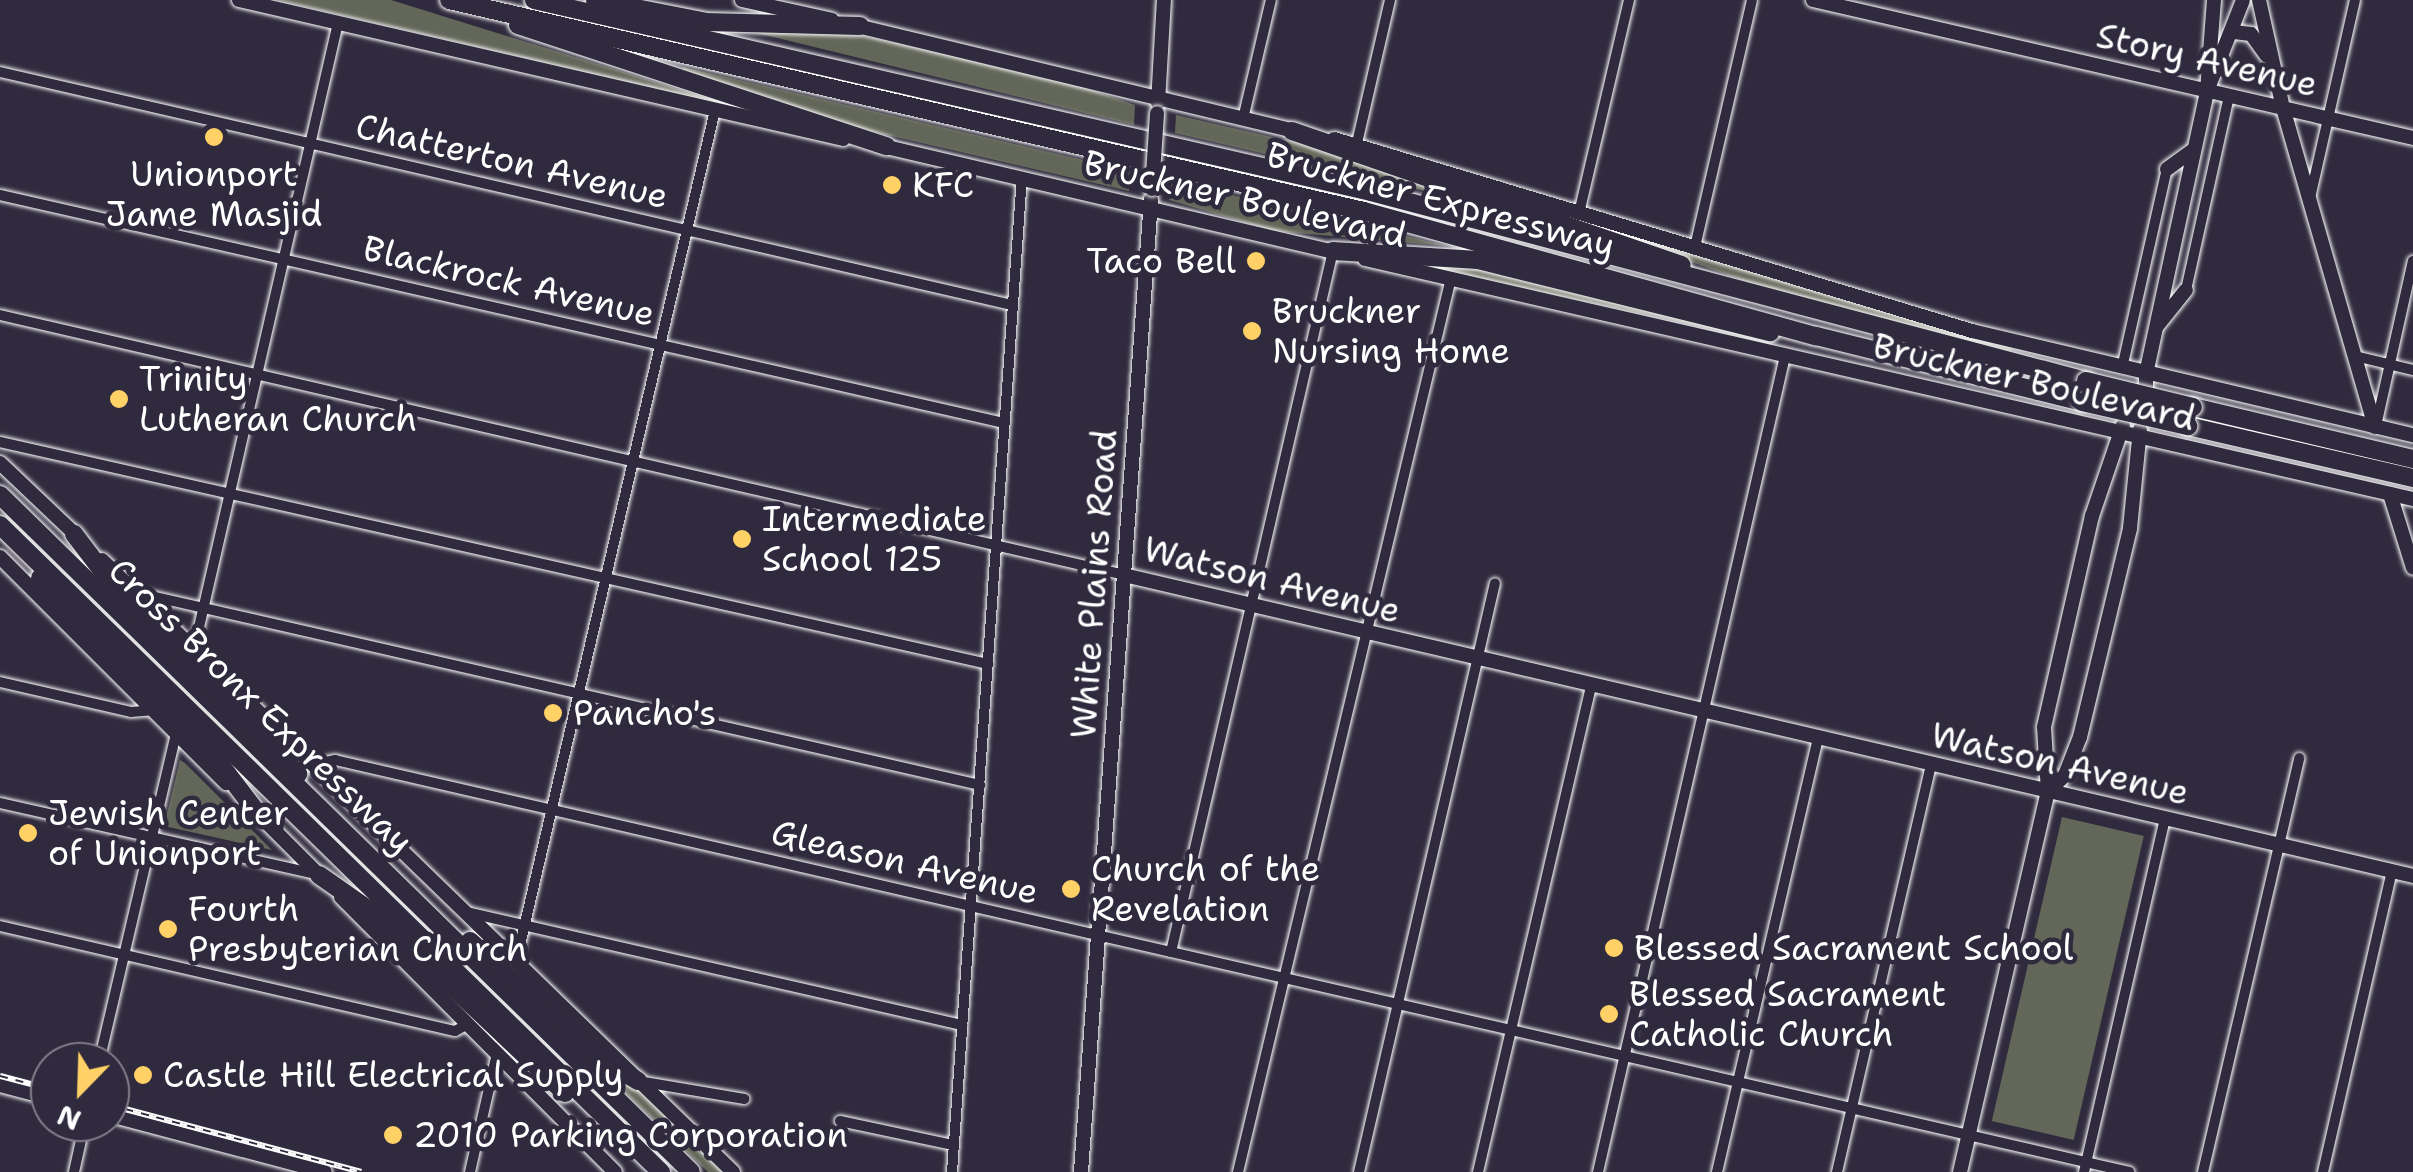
<!DOCTYPE html>
<style>
body{margin:0}
#map{position:relative;width:2413px;height:1172px;overflow:hidden;background:#2f2a3d;font-family:"Shantell Sans",sans-serif}
div>[style]{position:absolute}
[style*='--x']{left:calc(var(--x)*1px);top:calc(var(--y)*1px);width:calc(var(--w)*1px);rotate:calc(var(--a)*1deg)}
.green>*{inset:0;background:#636759;transform-origin:0 0}
.roads{filter:drop-shadow(0 0 2px #fff) drop-shadow(0 0 2px #fff)}
.street>*{height:10px;margin:-5px;padding:0 5px;transform-origin:5px;border-radius:5px;background:#2f2a3d}
.secondary>*{height:14px;margin:-7px;padding:0 7px;transform-origin:7px;border-radius:7px;background:#2f2a3d}
.highway>*{height:18px;margin:-9px;padding:0 9px;transform-origin:9px;border-radius:9px;background:#2f2a3d}
.rail>*{height:6px;margin-top:-3px;transform-origin:0;background:repeating-linear-gradient(90deg,#2f2a3d 0 8px,#fff 0 16px);box-sizing:border-box;border-block:2px solid #fff}
.bridges{filter:drop-shadow(0 0 2px #fff) drop-shadow(0 0 2px #fff)}
.secondary-bridge>*{height:14px;margin:-7px;padding:0 7px;transform-origin:7px;border-radius:7px;background:#2f2a3d}
.highway-bridge>*{height:18px;margin:-9px;padding:0 9px;transform-origin:9px;border-radius:9px;background:#2f2a3d}
.dots>*{width:28px;height:28px;translate:-50% -50%;box-sizing:border-box;border:5px solid #2f2a3d;border-radius:50%}
span{translate:-50% -50%;white-space:nowrap;text-align:center;line-height:1.15;-webkit-text-stroke:9px #2f2a3d;paint-order:stroke}
.street-label{font-size:35px;color:#fff}
.poi-label{font-size:35px;color:#fff}
.left{translate:0 -50%;text-align:left}
.right{translate:-100% -50%;text-align:right}
.north{position:absolute;left:30px;top:1042px;width:100px;height:100px;box-sizing:border-box;background:#2f2a3d;border:2px solid #827f8b;border-radius:50%;rotate:203deg;font-size:28px;font-weight:700;line-height:40px;text-align:center;color:#fff}
.north::after{content:'';display:block;margin:auto;width:35px;height:45px;background:#ffd166;clip-path:polygon(50% 0,100% 100%,50% 72%,0 100%)}
</style>
<div id="map">
<div class="green">
<i style="clip-path:polygon(277px 0,391px 0,752px 112px,568px 68px)"></i>
<i style="clip-path:polygon(740px 29px,864px 36px,1068px 82px,1135px 105px,1134px 125px)"></i>
<i style="clip-path:polygon(683px 67px,1131px 171px,1129px 191px,870px 131px,682px 73px)"></i>
<i style="clip-path:polygon(1176px 115px,1351px 155px,1493px 207px,1175px 133px)"></i>
<i style="clip-path:polygon(1448px 175px,2012px 348px,2011px 351px,1770px 290px)"></i>
<i style="clip-path:polygon(1172px 181px,1448px 246px,1274px 231px,1169px 200px)"></i>
<i style="clip-path:polygon(1425px 261px,1489px 266px,1776px 343px,1423px 266px)"></i>
<i style="clip-path:polygon(180px 760px,185px 763px,272px 850px,164px 826px)"></i>
<i style="left:2062px;top:817px;width:84px;height:312px;rotate:13deg"></i>
<i style="clip-path:polygon(595px 1063px,645px 1095px,724px 1172px,708px 1172px)"></i>
</div>
<div class="roads">
<div class="street">
<i style="--x:0;--y:72;--w:1038;--a:12.97"></i>
<i style="--x:1243;--y:119;--w:122;--a:-76.8"></i>
<i style="--x:1357;--y:143;--w:147;--a:-77"></i>
<i style="--x:0;--y:195;--w:1030;--a:12.79"></i>
<i style="--x:2310;--y:198;--w:203;--a:-77.2"></i>
<i style="--x:1580;--y:209;--w:215;--a:-76.8"></i>
<i style="--x:1695;--y:247;--w:253;--a:-77"></i>
<i style="--x:2186;--y:290;--w:199;--a:-77.5"></i>
<i style="--x:0;--y:315;--w:1154;--a:13.02"></i>
<i style="--x:2355;--y:356;--w:60;--a:13.6"></i>
<i style="--x:2122;--y:368;--w:204;--a:-77.3"></i>
<i style="--x:2376;--y:426;--w:169;--a:-77.4"></i>
<i style="--x:0;--y:442;--w:1013;--a:12.66"></i>
<i style="--x:138;--y:593;--w:864;--a:12.85"></i>
<i style="--x:194;--y:649;--w:642;--a:-77.05"></i>
<i style="--x:0;--y:682;--w:134;--a:12.9"></i>
<i style="--x:131;--y:712;--w:21;--a:-5"></i>
<i style="--x:312;--y:765;--w:24;--a:-12"></i>
<i style="--x:335;--y:760;--w:1841;--a:12.93"></i>
<i style="--x:0;--y:803;--w:327;--a:12.7"></i>
<i style="--x:466;--y:912;--w:509;--a:12.83"></i>
<i style="--x:0;--y:926;--w:467;--a:13"></i>
<i style="--x:455;--y:1031;--w:15;--a:-28"></i>
<i style="--x:1171;--y:952;--w:719;--a:-76.99"></i>
<i style="--x:516;--y:962;--w:875;--a:-76.85"></i>
<i style="--x:99;--y:1062;--w:338;--a:-76.8"></i>
<i style="--x:638;--y:1081;--w:108;--a:9.6"></i>
<i style="--x:840;--y:1121;--w:116;--a:12"></i>
<i style="--x:74;--y:1172;--w:51;--a:-77.6"></i>
<i style="--x:470;--y:1172;--w:122;--a:-77.2"></i>
<i style="--x:952;--y:1172;--w:997;--a:-85.98"></i>
<i style="--x:1238;--y:1172;--w:919;--a:-76.6"></i>
<i style="--x:1359;--y:1172;--w:604;--a:-77"></i>
<i style="--x:1478;--y:1172;--w:499;--a:-76.9"></i>
<i style="--x:1598;--y:1172;--w:837;--a:-77.09"></i>
<i style="--x:1717;--y:1172;--w:445;--a:-76.9"></i>
<i style="--x:1837;--y:1172;--w:418;--a:-77"></i>
<i style="--x:2084;--y:1172;--w:362;--a:-77.1"></i>
<i style="--x:2203;--y:1172;--w:425;--a:-76.9"></i>
<i style="--x:2323;--y:1172;--w:309;--a:-77.1"></i>
</div>
<div class="secondary">
<i style="--x:239;--y:0;--w:620;--a:12.96"></i>
<i style="--x:742;--y:0;--w:92;--a:12.5"></i>
<i style="--x:1813;--y:0;--w:616;--a:12.95"></i>
<i style="--x:2259;--y:0;--w:111;--a:77.5"></i>
<i style="--x:2283;--y:108;--w:332;--a:73.9"></i>
<i style="--x:853;--y:25;--w:459;--a:13.5"></i>
<i style="--x:2234;--y:32;--w:17;--a:7"></i>
<i style="--x:2251;--y:34;--w:27;--a:54"></i>
<i style="--x:2209;--y:86;--w:92;--a:-68.4"></i>
<i style="--x:1158;--y:103;--w:103;--a:-86.7"></i>
<i style="--x:1334;--y:139;--w:666;--a:16.75"></i>
<i style="--x:1972;--y:331;--w:453;--a:13.3"></i>
<i style="--x:878;--y:145;--w:473;--a:13.2"></i>
<i style="--x:2167;--y:169;--w:32;--a:-36"></i>
<i style="--x:1365;--y:259;--w:1075;--a:12.9"></i>
<i style="--x:2157;--y:326;--w:46;--a:-51.1"></i>
<i style="--x:2146;--y:404;--w:30;--a:-90"></i>
<i style="--x:2146;--y:374;--w:289;--a:-77.8"></i>
<i style="--x:2207;--y:91;--w:91;--a:-85.6"></i>
<i style="--x:0;--y:463;--w:109;--a:43.5"></i>
<i style="--x:2390;--y:494;--w:77;--a:72.7"></i>
<i style="--x:0;--y:557;--w:320;--a:45"></i>
<i style="--x:102;--y:560;--w:879;--a:44.12"></i>
<i style="--x:1124;--y:575;--w:1324;--a:13.14"></i>
<i style="--x:2048;--y:792;--w:24;--a:-45"></i>
<i style="--x:2065;--y:775;--w:41;--a:-68.5"></i>
<i style="--x:2080;--y:737;--w:215;--a:-76.5"></i>
<i style="--x:2130;--y:528;--w:99;--a:-84.2"></i>
<i style="--x:252;--y:808;--w:103;--a:45"></i>
<i style="--x:341;--y:897;--w:388;--a:45.1"></i>
<i style="--x:0;--y:1085;--w:52;--a:14.6"></i>
<i style="--x:110;--y:1115;--w:222;--a:14.8"></i>
<i style="--x:1081;--y:1172;--w:975;--a:-85.88"></i>
<i style="--x:1960;--y:1172;--w:390;--a:-77"></i>
<i style="--x:2048;--y:792;--w:65;--a:-93.5"></i>
<i style="--x:2044;--y:727;--w:216;--a:-77.2"></i>
<i style="--x:2092;--y:516;--w:96;--a:-71.2"></i>
</div>
<div class="highway">
<i style="--x:449;--y:0;--w:939;--a:12.99"></i>
<i style="--x:1364;--y:211;--w:469;--a:15.5"></i>
<i style="--x:1816;--y:336;--w:274;--a:13.9"></i>
<i style="--x:534;--y:0;--w:859;--a:12.92"></i>
<i style="--x:1371;--y:192;--w:740;--a:14.81"></i>
<i style="--x:595;--y:0;--w:113;--a:11.2"></i>
<i style="--x:706;--y:22;--w:154;--a:1.5"></i>
<i style="--x:518;--y:25;--w:388;--a:18.2"></i>
<i style="--x:1292;--y:131;--w:412;--a:19"></i>
<i style="--x:1333;--y:251;--w:145;--a:3.6"></i>
<i style="--x:1478;--y:260;--w:301;--a:13.9"></i>
<i style="--x:2193;--y:407;--w:226;--a:13.3"></i>
<i style="--x:2188;--y:426;--w:231;--a:13"></i>
<i style="--x:0;--y:495;--w:967;--a:44.41"></i>
<i style="--x:0;--y:525;--w:925;--a:44.39"></i>
<i style="--x:74;--y:534;--w:58;--a:52.7"></i>
<i style="--x:109;--y:580;--w:271;--a:45.7"></i>
<i style="--x:40;--y:578;--w:249;--a:45.7"></i>
<i style="--x:214;--y:756;--w:74;--a:52.7"></i>
<i style="--x:319;--y:875;--w:68;--a:34.9"></i>
<i style="--x:375;--y:914;--w:261;--a:43.3"></i>
<i style="--x:470;--y:941;--w:171;--a:42.2"></i>
<i style="--x:597;--y:1056;--w:48;--a:31.4"></i>
</div>
</div>
<div class="rail">
<i style="--x:0;--y:1076;--w:52;--a:14.6"></i>
<i style="--x:110;--y:1105;--w:260;--a:14.9"></i>
</div>
<div class="bridges">
<div class="secondary-bridge">
<i style="--x:1152;--y:189;--w:76;--a:-86.2"></i>
</div>
<div class="highway-bridge">
<i style="--x:2086;--y:381;--w:110;--a:13.7"></i>
<i style="--x:2082;--y:402;--w:109;--a:12.8"></i>
</div>
</div>
<div class="dots">
<i style="left:214px;top:137px;background:#ffd166"></i>
<i style="left:892px;top:185px;background:#ffd166"></i>
<i style="left:1256px;top:261px;background:#ffd166"></i>
<i style="left:1252px;top:331px;background:#ffd166"></i>
<i style="left:119px;top:399px;background:#ffd166"></i>
<i style="left:742px;top:539px;background:#ffd166"></i>
<i style="left:553px;top:713px;background:#ffd166"></i>
<i style="left:28px;top:833px;background:#ffd166"></i>
<i style="left:1071px;top:889px;background:#ffd166"></i>
<i style="left:168px;top:929px;background:#ffd166"></i>
<i style="left:1614px;top:948px;background:#ffd166"></i>
<i style="left:1609px;top:1014px;background:#ffd166"></i>
<i style="left:143px;top:1075px;background:#ffd166"></i>
<i style="left:393px;top:1135px;background:#ffd166"></i>
</div>
<div class="street-label">
<span style="left:2207px;top:60px;rotate:13deg">Story Avenue</span>
<span style="left:512px;top:161px;rotate:13deg">Chatterton Avenue</span>
<span style="left:1245px;top:199px;rotate:13deg">Bruckner Boulevard</span>
<span style="left:1441px;top:200px;rotate:15deg">Bruckner Expressway</span>
<span style="left:509px;top:281px;rotate:13deg">Blackrock Avenue</span>
<span style="left:2034px;top:382px;rotate:13deg">Bruckner Boulevard</span>
<span style="left:1272px;top:580px;rotate:14deg">Watson Avenue</span>
<span style="left:1094px;top:584px;rotate:-86deg">White Plains Road</span>
<span style="left:261px;top:706px;rotate:44deg">Cross Bronx Expressway</span>
<span style="left:2060px;top:764px;rotate:13deg">Watson Avenue</span>
<span style="left:905px;top:862px;rotate:13deg">Gleason Avenue</span>
</div>
<div class="poi-label">
<span style="left:214px;top:194px">Unionport<br>Jame Masjid</span>
<span class="left" style="left:912px;top:185px">KFC</span>
<span class="right" style="left:1236px;top:261px">Taco Bell</span>
<span class="left" style="left:1272px;top:331px">Bruckner<br>Nursing Home</span>
<span class="left" style="left:139px;top:399px">Trinity<br>Lutheran Church</span>
<span class="left" style="left:762px;top:539px">Intermediate<br>School 125</span>
<span class="left" style="left:573px;top:713px">Pancho's</span>
<span class="left" style="left:48px;top:833px">Jewish Center<br>of Unionport</span>
<span class="left" style="left:1091px;top:889px">Church of the<br>Revelation</span>
<span class="left" style="left:188px;top:929px">Fourth<br>Presbyterian Church</span>
<span class="left" style="left:1634px;top:948px">Blessed Sacrament School</span>
<span class="left" style="left:1629px;top:1014px">Blessed Sacrament<br>Catholic Church</span>
<span class="left" style="left:163px;top:1075px">Castle Hill Electrical Supply</span>
<span class="left" style="left:413px;top:1135px">2010 Parking Corporation</span>
</div>
<div class="north">N</div>
</div>
